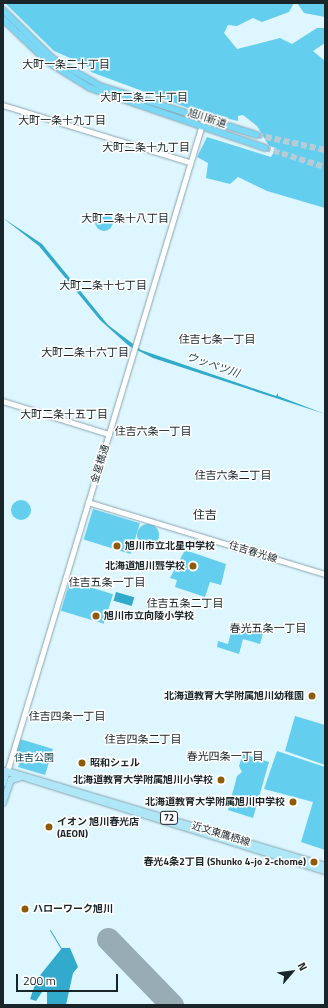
<!DOCTYPE html>
<meta charset="utf-8">
<style>
body{margin:0}
#map{position:relative;width:328px;height:1008px;overflow:hidden;background:#def6ff;font-family:"Titillium Web","Noto Sans JP",sans-serif}
div>[style]{position:absolute}
[style*='--x']{left:calc(var(--x)*1px);top:calc(var(--y)*1px);width:calc(var(--w)*1px);rotate:calc(var(--a)*1deg)}
.green>*{inset:0;background:#64ceef;transform-origin:0 0}
.round{border-radius:50%}
.water>*{inset:0;background:#32aacb;transform-origin:0 0}
.stream>*{height:1px;margin:-0.5px;padding:0 0.5px;transform-origin:0.5px;border-radius:0.5px;background:#32aacb}
.runway>*{height:23px;margin:-11.5px;padding:0 11.5px;transform-origin:11.5px;border-radius:11.5px;background:#98acb3}
.highway-tunnel>*{height:6px;margin-top:-3px;transform-origin:0;background:repeating-linear-gradient(90deg,#b7ccd4 0 6px,transparent 0 9px)}
.roads{filter:drop-shadow(0 0 1px #88a5af) drop-shadow(0 0 1px #88a5af)}
.minor>*{height:4.5px;margin:-2.25px;padding:0 2.25px;transform-origin:2.25px;border-radius:2.25px;background:#fff}
.major>*{height:5.5px;margin:-2.75px;padding:0 2.75px;transform-origin:2.75px;border-radius:2.75px;background:#afe7f9}
.highway>*{height:6px;margin:-3px;padding:0 3px;transform-origin:3px;border-radius:3px;background:#7ad7f5}
.dots>*{width:11px;height:11px;translate:-50% -50%;box-sizing:border-box;border:2px solid #fff;border-radius:50%}
span{translate:-50% -50%;white-space:nowrap;text-align:center;line-height:1.15;-webkit-text-stroke:3px #fff;paint-order:stroke}
.shield-label span{padding:1px 3px;background:#fff;border:1px solid;border-radius:3px;-webkit-text-stroke-width:0}
.shield-label{font-size:9px;color:#1a2529;font-weight:700}
.street-label{font-size:10px;color:#1a2529}
.poi-label{font-size:10px;color:#1a2529;font-weight:700}
.left{translate:0 -50%;text-align:left}
.right{translate:-100% -50%;text-align:right}
.park-label{font-size:10px;color:#003442}
.neighbourhood-label{font-size:11px;color:#1a2529}
.water-label{font-size:11px;color:#1b4c5a;font-style:italic}
.quarter-label{font-size:12px;color:#1a2529}
.frame{position:absolute;inset:0;border:4px solid #1a2529;pointer-events:none}
.north{position:absolute;left:272px;top:952px;width:40px;height:40px;-webkit-text-stroke:3px #fff;paint-order:stroke;rotate:62deg;font-size:11px;font-weight:700;line-height:16px;text-align:center;color:#1a2529}
.north::after{content:'';display:block;margin:auto;width:14px;height:18px;background:#1a2529;clip-path:polygon(50% 0,100% 100%,50% 72%,0 100%)}
.scale{position:absolute;left:16px;top:974px;width:102px;height:18px;box-sizing:border-box;border:2px solid #1a2529;border-top:0;padding-left:5px;font-size:12px;line-height:14px;white-space:nowrap;color:#1a2529;-webkit-text-stroke:3px #fff;paint-order:stroke}
</style>
<div id="map">
<div class="green">
<i style="clip-path:polygon(5px 3px,294px 3px,289px 12px,262px 22px,253px 18px,237px 26px,228px 25px,224px 33px,237px 49px,280px 38px,292px 44px,317px 28px,325px 28px,325px 43px,313px 51px,325px 61px,325px 208px,267px 191px,238px 177px,230px 184px,206px 178px,208px 163px,197px 157px,207px 137px,271px 157px,276px 148px,269px 146px,257px 126px,243px 115px,238px 116px,238px 121px,199px 112px,91px 72px,86px 65px,54px 51px)"></i>
<i style="clip-path:polygon(297px 3px,325px 3px,325px 17px,304px 13px)"></i>
<i class="round" style="left:95px;top:213px;width:18px;height:18px"></i>
<i class="round" style="left:11px;top:500px;width:20px;height:20px"></i>
<i style="left:93px;top:509px;width:49px;height:32px;rotate:17deg"></i>
<i class="round" style="left:137px;top:524px;width:22px;height:22px"></i>
<i style="clip-path:polygon(185px 550px,226px 564px,221px 585px,210px 582px,205px 597px,175px 587px,177px 580px,170px 578px)"></i>
<i style="left:70px;top:581px;width:45px;height:31px;rotate:17deg"></i>
<i style="clip-path:polygon(233px 624px,263px 633px,260px 644px,243px 639px,239px 654px,217px 647px,218px 641px,228px 644px)"></i>
<i style="clip-path:polygon(295px 716px,325px 725px,325px 765px,285px 751px)"></i>
<i style="clip-path:polygon(20px 739px,53px 749px,45px 775px,18px 767px,21px 759px,14px 757px)"></i>
<i style="clip-path:polygon(277px 751px,325px 767px,325px 850px,301px 842px,313px 802px,264px 789px)"></i>
<i style="clip-path:polygon(243px 754px,269px 762px,253px 818px,228px 810px,237px 776px,242px 772px,239px 766px)"></i>
</div>
<div class="water">
<i style="clip-path:polygon(3px 218px,42px 244px,108px 325px,141px 350px,276px 396px,278px 393px,278px 396px,325px 414px,153px 358px,129px 346px,100px 320px,39px 246px)"></i>
<i style="left:116px;top:592px;width:19px;height:9px;rotate:16deg"></i>
<i style="clip-path:polygon(62px 948px,70px 948px,78px 967px,73px 973px,66px 1005px,47px 1005px,47px 992px,42px 992px,36px 1001px,30px 999px,37px 979px)"></i>
</div>
<div class="stream">
<i style="--x:50;--y:930;--w:23;--a:59"></i>
</div>
<div class="runway">
<i style="--x:108;--y:939;--w:92;--a:45.9"></i>
</div>
<div class="highway-tunnel">
<i style="--x:257;--y:135;--w:70;--a:12.4"></i>
<i style="--x:265;--y:148;--w:63;--a:17.6"></i>
</div>
<div class="roads">
<div class="minor">
<i style="--x:3;--y:105;--w:195;--a:17"></i>
<i style="--x:3;--y:401;--w:111;--a:17.3"></i>
<i style="--x:88;--y:502;--w:248;--a:16.9"></i>
<i style="--x:3;--y:770;--w:4;--a:27"></i>
<i style="--x:7;--y:772;--w:680;--a:-73.24"></i>
</div>
<div class="major">
<i style="--x:7;--y:771;--w:332;--a:16.6"></i>
<i style="--x:7;--y:772;--w:333;--a:17.3"></i>
<i style="--x:3;--y:784;--w:13;--a:-72"></i>
<i style="--x:3;--y:803;--w:24;--a:-71"></i>
<i style="--x:11;--y:780;--w:8;--a:-14"></i>
</div>
<div class="highway">
<i style="--x:3;--y:10;--w:69;--a:44.4"></i>
<i style="--x:52;--y:58;--w:56;--a:30.3"></i>
<i style="--x:100;--y:86;--w:164;--a:17.3"></i>
<i style="--x:3;--y:19;--w:62;--a:43.7"></i>
<i style="--x:48;--y:62;--w:49;--a:31.8"></i>
<i style="--x:90;--y:88;--w:185;--a:18.9"></i>
</div>
</div>
<div class="dots">
<i style="left:117px;top:546px;background:#8d5b07"></i>
<i style="left:193px;top:566px;background:#8d5b07"></i>
<i style="left:96px;top:616px;background:#8d5b07"></i>
<i style="left:312px;top:696px;background:#8d5b07"></i>
<i style="left:82px;top:763px;background:#8d5b07"></i>
<i style="left:221px;top:780px;background:#8d5b07"></i>
<i style="left:293px;top:802px;background:#8d5b07"></i>
<i style="left:49px;top:827px;background:#8d5b07"></i>
<i style="left:314px;top:862px;background:#8d5b07"></i>
<i style="left:25px;top:909px;background:#8d5b07"></i>
</div>
<div class="shield-label">
<span style="left:169px;top:818px">72</span>
</div>
<div class="street-label">
<span style="left:207px;top:118px;rotate:18deg">旭川新道</span>
<span style="left:100px;top:464px;rotate:-73deg">金星橋通</span>
<span style="left:253px;top:552px;rotate:17deg">住吉春光線</span>
<span style="left:221px;top:834px;rotate:17deg">近文東鷹栖線</span>
</div>
<div class="poi-label">
<span class="left" style="left:125px;top:546px">旭川市立北星中学校</span>
<span class="right" style="left:185px;top:566px">北海道旭川聾学校</span>
<span class="left" style="left:104px;top:616px">旭川市立向陵小学校</span>
<span class="right" style="left:304px;top:696px">北海道教育大学附属旭川幼稚園</span>
<span class="left" style="left:90px;top:763px">昭和シェル</span>
<span class="right" style="left:213px;top:780px">北海道教育大学附属旭川小学校</span>
<span class="right" style="left:285px;top:802px">北海道教育大学附属旭川中学校</span>
<span class="left" style="left:57px;top:827px">イオン 旭川春光店<br>(AEON)</span>
<span class="right" style="left:306px;top:862px">春光4条2丁目 (Shunko 4-jo 2-chome)</span>
<span class="left" style="left:33px;top:909px">ハローワーク旭川</span>
</div>
<div class="park-label">
<span style="left:34px;top:758px">住吉公園</span>
</div>
<div class="neighbourhood-label">
<span style="left:66px;top:64px">大町一条二十丁目</span>
<span style="left:144px;top:97px">大町二条二十丁目</span>
<span style="left:62px;top:120px">大町一条十九丁目</span>
<span style="left:146px;top:147px">大町二条十九丁目</span>
<span style="left:125px;top:218px">大町二条十八丁目</span>
<span style="left:103px;top:285px">大町二条十七丁目</span>
<span style="left:217px;top:339px">住吉七条一丁目</span>
<span style="left:85px;top:352px">大町二条十六丁目</span>
<span style="left:64px;top:414px">大町二条十五丁目</span>
<span style="left:153px;top:431px">住吉六条一丁目</span>
<span style="left:233px;top:475px">住吉六条二丁目</span>
<span style="left:107px;top:582px">住吉五条一丁目</span>
<span style="left:185px;top:603px">住吉五条二丁目</span>
<span style="left:268px;top:628px">春光五条一丁目</span>
<span style="left:67px;top:716px">住吉四条一丁目</span>
<span style="left:143px;top:739px">住吉四条二丁目</span>
<span style="left:225px;top:756px">春光四条一丁目</span>
</div>
<div class="water-label">
<span style="left:213px;top:365px;rotate:19deg">ウッペツ川</span>
</div>
<div class="quarter-label">
<span style="left:205px;top:515px">住吉</span>
</div>
<div class="frame"></div>
<div class="north">N</div>
<div class="scale">200 m</div>
</div>
